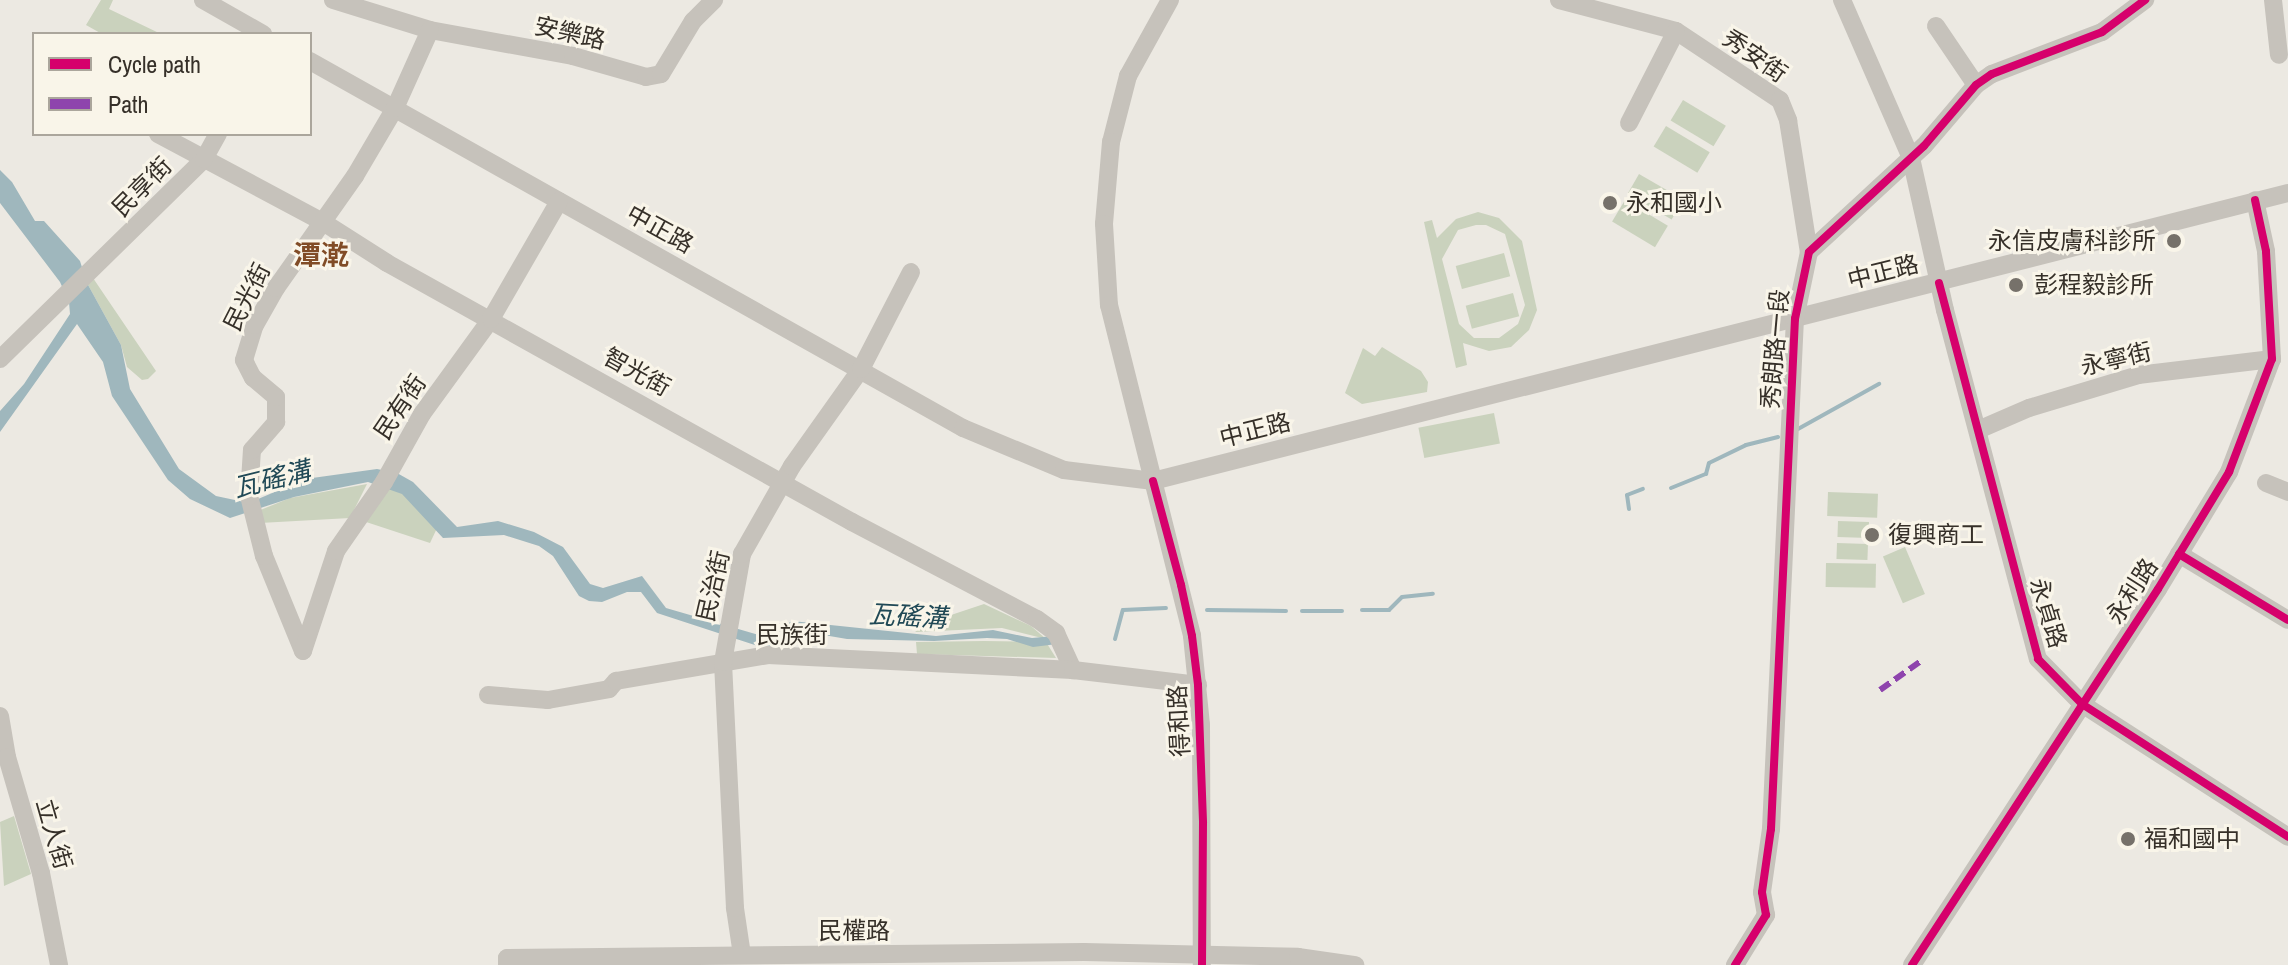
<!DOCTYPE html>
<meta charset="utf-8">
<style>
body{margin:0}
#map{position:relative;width:2288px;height:965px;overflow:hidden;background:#ece9e2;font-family:"Archivo Narrow","Noto Sans TC",sans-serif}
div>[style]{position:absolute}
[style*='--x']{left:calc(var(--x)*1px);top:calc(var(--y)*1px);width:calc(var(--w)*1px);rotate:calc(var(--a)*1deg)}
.green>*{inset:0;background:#cad2bd;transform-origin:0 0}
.water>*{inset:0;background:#9fb7bd}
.stream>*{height:4px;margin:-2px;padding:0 2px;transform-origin:2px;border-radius:2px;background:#9fb7bd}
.minor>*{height:18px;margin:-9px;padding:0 9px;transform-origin:9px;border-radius:9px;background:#c6c2bb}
.quiet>*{height:6px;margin-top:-3px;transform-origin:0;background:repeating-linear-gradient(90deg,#8e44ad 0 12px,transparent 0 18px)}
.cycleway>*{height:8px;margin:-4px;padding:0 4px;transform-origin:4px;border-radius:4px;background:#d6006c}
.dots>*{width:22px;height:22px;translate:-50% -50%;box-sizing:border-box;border:4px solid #f9f5e9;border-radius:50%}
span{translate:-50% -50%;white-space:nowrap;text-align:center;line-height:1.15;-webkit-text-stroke:6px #f9f5e9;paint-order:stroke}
.street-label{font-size:24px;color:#363029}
.poi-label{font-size:24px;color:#363029}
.left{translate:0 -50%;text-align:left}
.right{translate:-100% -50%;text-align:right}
.water-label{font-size:26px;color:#204956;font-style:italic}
.quarter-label{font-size:28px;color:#814c26;font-weight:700}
.legend{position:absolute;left:32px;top:32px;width:280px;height:104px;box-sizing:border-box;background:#f9f5e9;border:2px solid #aba69c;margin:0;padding:10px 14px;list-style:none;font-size:24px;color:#363029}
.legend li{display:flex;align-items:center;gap:16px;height:40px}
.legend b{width:40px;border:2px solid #aba69c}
</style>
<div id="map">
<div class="green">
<i style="clip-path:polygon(101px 0,113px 0,109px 9px,161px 34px,102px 34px,86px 25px)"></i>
<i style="left:1683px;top:100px;width:50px;height:24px;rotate:31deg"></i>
<i style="left:1666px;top:126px;width:51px;height:24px;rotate:31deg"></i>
<i style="left:1639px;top:174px;width:51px;height:23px;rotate:30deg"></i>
<i style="left:1625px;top:200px;width:50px;height:25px;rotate:31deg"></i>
<i style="clip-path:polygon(evenodd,1478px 212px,1499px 218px,1522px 241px,1537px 310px,1529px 330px,1511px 347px,1489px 351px,1463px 343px,1467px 365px,1456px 368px,1424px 222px,1432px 220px,1437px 238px,1456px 219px,1478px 212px,1476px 225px,1486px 225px,1505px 234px,1525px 305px,1518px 324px,1499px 338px,1474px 338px,1459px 324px,1442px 259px,1458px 230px,1476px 225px)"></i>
<i style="left:1504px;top:253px;width:24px;height:50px;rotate:75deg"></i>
<i style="clip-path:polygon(93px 278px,156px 371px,148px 379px,142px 380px,127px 367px,121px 345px,87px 283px)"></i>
<i style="left:1513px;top:293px;width:24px;height:49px;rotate:75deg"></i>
<i style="clip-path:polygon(1382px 347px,1421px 371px,1428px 382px,1427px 392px,1362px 404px,1345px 393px,1363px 348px,1375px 356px)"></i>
<i style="left:1494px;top:413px;width:31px;height:77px;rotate:79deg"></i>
<i style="clip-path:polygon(383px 479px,419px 501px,439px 524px,430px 543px,357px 519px)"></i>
<i style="clip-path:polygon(367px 484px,350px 518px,260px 523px,258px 511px,290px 498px)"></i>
<i style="left:1828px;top:492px;width:50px;height:24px;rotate:2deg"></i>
<i style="left:1838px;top:521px;width:31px;height:16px;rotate:2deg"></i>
<i style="left:1837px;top:543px;width:31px;height:16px;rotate:2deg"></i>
<i style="left:1905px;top:547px;width:51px;height:24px;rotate:67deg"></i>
<i style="left:1826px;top:563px;width:50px;height:24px;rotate:1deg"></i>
<i style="clip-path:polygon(984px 604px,1031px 626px,1046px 639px,1002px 628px,915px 632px,927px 623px)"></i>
<i style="clip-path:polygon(984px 641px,1046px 642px,1056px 658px,917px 654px,916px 642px)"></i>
<i style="clip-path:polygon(14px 816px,31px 874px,4px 886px,0 822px)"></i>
</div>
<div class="water">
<i style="clip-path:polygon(0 170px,12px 182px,35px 221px,44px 221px,80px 261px,87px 283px,121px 345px,130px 389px,179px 469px,216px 496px,249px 503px,305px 479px,377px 469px,397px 473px,413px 482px,457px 527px,498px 521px,534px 532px,563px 547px,590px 584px,603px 588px,642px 576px,666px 608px,766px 637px,792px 621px,936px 636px,993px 630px,1032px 638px,1054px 636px,1057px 644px,1033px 647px,1007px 639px,987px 638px,934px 641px,847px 639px,800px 631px,767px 649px,657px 613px,641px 592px,627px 592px,602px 602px,589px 601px,579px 596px,553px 556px,539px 546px,504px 535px,443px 538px,402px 494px,368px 482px,294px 497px,230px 518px,190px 499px,168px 480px,112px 396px,103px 362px,77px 324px,0 432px,0 411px,24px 384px,70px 314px,69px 302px,60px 282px,0 203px)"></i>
</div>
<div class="stream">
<i style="--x:1798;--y:429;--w:93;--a:-29.1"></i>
<i style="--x:1671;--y:488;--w:38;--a:-22"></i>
<i style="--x:1706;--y:474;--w:11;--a:-75"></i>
<i style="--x:1709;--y:463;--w:41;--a:-25.9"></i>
<i style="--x:1746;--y:445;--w:33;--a:-14"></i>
<i style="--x:1629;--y:509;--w:14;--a:-98"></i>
<i style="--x:1627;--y:495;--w:17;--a:-21"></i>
<i style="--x:1207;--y:610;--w:79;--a:0.7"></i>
<i style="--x:1362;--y:610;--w:27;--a:0"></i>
<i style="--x:1389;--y:610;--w:18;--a:-45"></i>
<i style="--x:1402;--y:597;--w:31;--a:-6"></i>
<i style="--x:1302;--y:611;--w:40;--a:0"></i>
<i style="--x:1115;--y:639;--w:30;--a:-75"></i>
<i style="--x:1123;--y:610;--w:43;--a:-2.7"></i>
</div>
<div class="minor">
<i style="--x:203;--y:0;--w:69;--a:29.5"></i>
<i style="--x:333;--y:0;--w:102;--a:17.2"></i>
<i style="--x:430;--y:30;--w:145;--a:10.3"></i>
<i style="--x:573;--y:56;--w:76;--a:16"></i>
<i style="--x:646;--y:77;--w:15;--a:-11"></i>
<i style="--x:661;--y:74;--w:62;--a:-58.9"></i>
<i style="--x:693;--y:21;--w:30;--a:-45"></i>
<i style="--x:1170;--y:0;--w:87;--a:118.9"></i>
<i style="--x:1128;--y:76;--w:68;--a:104.4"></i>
<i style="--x:1111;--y:142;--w:82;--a:94.9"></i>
<i style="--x:1104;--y:224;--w:81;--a:86.5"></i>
<i style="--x:1109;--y:305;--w:341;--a:75.9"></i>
<i style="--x:1192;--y:636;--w:89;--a:84.2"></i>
<i style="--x:1201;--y:725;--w:240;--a:89.8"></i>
<i style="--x:1559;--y:0;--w:121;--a:14.8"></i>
<i style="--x:1676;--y:31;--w:125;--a:33.6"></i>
<i style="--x:1780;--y:100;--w:22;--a:68"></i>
<i style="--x:1788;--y:120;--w:134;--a:81"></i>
<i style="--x:1842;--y:0;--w:172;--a:66.4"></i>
<i style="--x:1911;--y:158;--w:156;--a:77.4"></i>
<i style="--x:1945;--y:310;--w:361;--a:75.1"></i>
<i style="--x:2038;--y:659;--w:63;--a:45.6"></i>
<i style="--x:2082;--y:704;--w:245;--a:32.8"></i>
<i style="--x:2273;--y:0;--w:55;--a:83.8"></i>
<i style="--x:1936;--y:26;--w:71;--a:55.9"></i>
<i style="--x:310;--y:61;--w:749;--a:29.34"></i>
<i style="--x:963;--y:428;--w:109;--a:22.6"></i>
<i style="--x:1064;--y:470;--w:90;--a:7"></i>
<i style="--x:1153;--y:481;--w:1171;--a:-14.24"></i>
<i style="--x:1629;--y:123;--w:103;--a:-62.9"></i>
<i style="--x:158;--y:134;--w:187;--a:28.1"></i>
<i style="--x:323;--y:222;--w:76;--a:32.6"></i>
<i style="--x:387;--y:263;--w:532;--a:29.12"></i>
<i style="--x:852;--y:522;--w:209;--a:27.7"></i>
<i style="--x:1037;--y:619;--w:24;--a:36"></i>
<i style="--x:1056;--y:633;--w:41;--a:65.3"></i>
<i style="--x:0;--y:359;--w:286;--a:-44.4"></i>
<i style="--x:204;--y:159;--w:29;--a:-61"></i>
<i style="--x:1978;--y:430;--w:56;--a:-23.3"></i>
<i style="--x:2029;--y:408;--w:114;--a:-16.8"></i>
<i style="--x:2138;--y:375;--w:135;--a:-6.8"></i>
<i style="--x:2266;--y:483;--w:24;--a:22"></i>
<i style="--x:2179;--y:554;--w:127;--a:31.2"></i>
<i style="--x:303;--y:651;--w:103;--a:-112.3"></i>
<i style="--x:264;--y:556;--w:62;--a:-104"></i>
<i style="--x:249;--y:496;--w:46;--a:-86.3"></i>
<i style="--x:252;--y:450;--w:37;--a:-49"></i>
<i style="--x:276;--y:422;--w:25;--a:-90"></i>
<i style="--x:276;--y:397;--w:30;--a:-140"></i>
<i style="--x:253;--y:378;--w:20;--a:-117"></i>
<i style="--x:244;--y:360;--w:37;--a:-73"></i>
<i style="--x:255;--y:325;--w:43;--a:-60.4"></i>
<i style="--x:276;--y:288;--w:137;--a:-54.8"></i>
<i style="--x:355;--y:176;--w:79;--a:-59.5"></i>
<i style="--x:395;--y:108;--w:85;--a:-65.8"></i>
<i style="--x:303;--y:651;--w:105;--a:-71.7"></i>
<i style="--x:336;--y:551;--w:84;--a:-55.2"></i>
<i style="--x:384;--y:482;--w:78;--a:-60.8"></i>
<i style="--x:422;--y:414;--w:117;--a:-54"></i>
<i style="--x:491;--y:319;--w:136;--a:-60"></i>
<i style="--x:488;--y:695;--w:60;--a:4.8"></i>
<i style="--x:548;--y:700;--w:62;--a:-10.2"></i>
<i style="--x:609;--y:689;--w:11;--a:-49"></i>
<i style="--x:616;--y:681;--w:154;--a:-9.7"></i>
<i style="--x:768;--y:655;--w:305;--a:2.8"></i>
<i style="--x:1073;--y:670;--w:126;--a:6.8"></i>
<i style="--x:0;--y:716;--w:42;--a:80.3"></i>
<i style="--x:7;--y:757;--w:121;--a:73.7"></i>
<i style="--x:41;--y:873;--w:94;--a:78.9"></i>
<i style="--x:742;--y:955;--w:48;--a:-98.5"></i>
<i style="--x:735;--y:908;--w:246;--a:-92.8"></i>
<i style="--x:723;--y:662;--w:110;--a:-80"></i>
<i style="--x:742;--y:554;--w:101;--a:-60.4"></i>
<i style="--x:792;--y:466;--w:119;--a:-54.6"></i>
<i style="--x:861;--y:369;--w:109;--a:-62.7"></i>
<i style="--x:507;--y:965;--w:7;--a:-90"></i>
<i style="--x:507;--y:958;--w:577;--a:-0.6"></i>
<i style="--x:1084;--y:952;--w:214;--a:1.3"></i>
<i style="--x:1298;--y:957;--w:58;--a:8"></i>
<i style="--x:1735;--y:965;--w:59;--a:-58.2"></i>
<i style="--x:1766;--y:915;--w:23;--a:-100"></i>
<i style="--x:1762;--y:892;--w:64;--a:-81.9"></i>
<i style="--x:1771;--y:829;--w:511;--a:-87.31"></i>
<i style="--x:1795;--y:319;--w:68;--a:-78.2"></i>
<i style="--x:1809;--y:252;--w:156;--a:-42.7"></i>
<i style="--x:1924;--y:146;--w:80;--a:-49.6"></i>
<i style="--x:1976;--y:85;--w:19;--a:-35"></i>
<i style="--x:1992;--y:74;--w:118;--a:-20.9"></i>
<i style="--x:2102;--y:32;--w:54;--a:-36.7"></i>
<i style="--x:1912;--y:965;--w:449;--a:-56.8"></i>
<i style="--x:2158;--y:589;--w:137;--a:-58.7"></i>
<i style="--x:2229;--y:472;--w:121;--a:-69.2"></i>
<i style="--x:2272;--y:359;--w:108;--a:-93.2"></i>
<i style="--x:2266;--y:251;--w:52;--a:-102.2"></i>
</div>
<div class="quiet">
<i style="--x:1880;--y:690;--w:50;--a:-35.3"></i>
</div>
<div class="cycleway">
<i style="--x:1939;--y:283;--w:389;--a:75.2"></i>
<i style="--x:2038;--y:659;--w:63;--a:45.6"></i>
<i style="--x:2082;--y:704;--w:245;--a:32.8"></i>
<i style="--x:1153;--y:481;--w:108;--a:74.9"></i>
<i style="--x:1181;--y:585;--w:52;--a:77.8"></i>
<i style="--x:1192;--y:636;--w:49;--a:83"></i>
<i style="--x:1198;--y:685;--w:138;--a:87.9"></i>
<i style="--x:1203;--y:823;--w:142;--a:90.4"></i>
<i style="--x:2179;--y:554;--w:127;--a:31.2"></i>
<i style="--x:1735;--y:965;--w:59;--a:-58.2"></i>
<i style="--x:1766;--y:915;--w:23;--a:-100"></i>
<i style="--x:1762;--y:892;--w:64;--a:-81.9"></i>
<i style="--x:1771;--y:829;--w:511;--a:-87.31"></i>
<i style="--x:1795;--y:319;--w:68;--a:-78.2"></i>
<i style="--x:1809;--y:252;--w:156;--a:-42.7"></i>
<i style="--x:1924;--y:146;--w:80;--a:-49.6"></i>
<i style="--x:1976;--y:85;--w:19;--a:-35"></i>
<i style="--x:1992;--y:74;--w:118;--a:-20.9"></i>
<i style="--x:2102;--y:32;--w:54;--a:-36.7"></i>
<i style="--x:1912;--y:965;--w:449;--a:-56.8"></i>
<i style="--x:2158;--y:589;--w:137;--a:-58.7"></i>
<i style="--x:2229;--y:472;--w:121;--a:-69.2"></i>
<i style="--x:2272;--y:359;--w:108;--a:-93.2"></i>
<i style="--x:2266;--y:251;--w:52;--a:-102.2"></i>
</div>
<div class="dots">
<i style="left:1610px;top:203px;background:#76716a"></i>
<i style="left:2174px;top:241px;background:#76716a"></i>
<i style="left:2016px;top:285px;background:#76716a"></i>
<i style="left:1872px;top:535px;background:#76716a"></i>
<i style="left:2128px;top:839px;background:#76716a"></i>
</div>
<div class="street-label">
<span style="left:570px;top:33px;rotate:13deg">安樂路</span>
<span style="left:1755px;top:56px;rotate:35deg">秀安街</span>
<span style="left:142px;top:187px;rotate:-45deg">民享街</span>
<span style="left:660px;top:229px;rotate:29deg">中正路</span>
<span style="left:1883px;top:272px;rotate:-14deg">中正路</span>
<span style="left:247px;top:297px;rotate:-63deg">民光街</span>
<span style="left:1775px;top:349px;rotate:-85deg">秀朗路一段</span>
<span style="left:2116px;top:359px;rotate:-13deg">永寧街</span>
<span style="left:637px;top:372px;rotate:29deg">智光街</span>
<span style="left:400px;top:407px;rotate:-56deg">民有街</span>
<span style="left:1255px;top:430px;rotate:-14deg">中正路</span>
<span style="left:713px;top:586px;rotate:-77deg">民治街</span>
<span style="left:2132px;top:591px;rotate:-57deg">永利路</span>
<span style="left:2048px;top:613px;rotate:73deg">永貞路</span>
<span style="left:792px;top:635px">民族街</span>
<span style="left:1179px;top:721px;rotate:-93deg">得和路</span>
<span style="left:54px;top:834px;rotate:74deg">立人街</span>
<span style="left:854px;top:931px">民權路</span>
</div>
<div class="poi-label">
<span class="left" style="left:1626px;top:203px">永和國小</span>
<span class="right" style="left:2156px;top:241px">永信皮膚科診所</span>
<span class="left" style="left:2034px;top:285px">彭程毅診所</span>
<span class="left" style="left:1888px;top:535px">復興商工</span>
<span class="left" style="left:2144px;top:839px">福和國中</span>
</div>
<div class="water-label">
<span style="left:272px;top:479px;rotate:-14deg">瓦磘溝</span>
<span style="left:908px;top:616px;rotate:3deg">瓦磘溝</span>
</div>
<div class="quarter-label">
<span style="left:321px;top:255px">潭漧</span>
</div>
<ul class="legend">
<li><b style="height:10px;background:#d6006c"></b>Cycle path</li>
<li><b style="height:10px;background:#8e44ad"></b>Path</li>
</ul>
</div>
